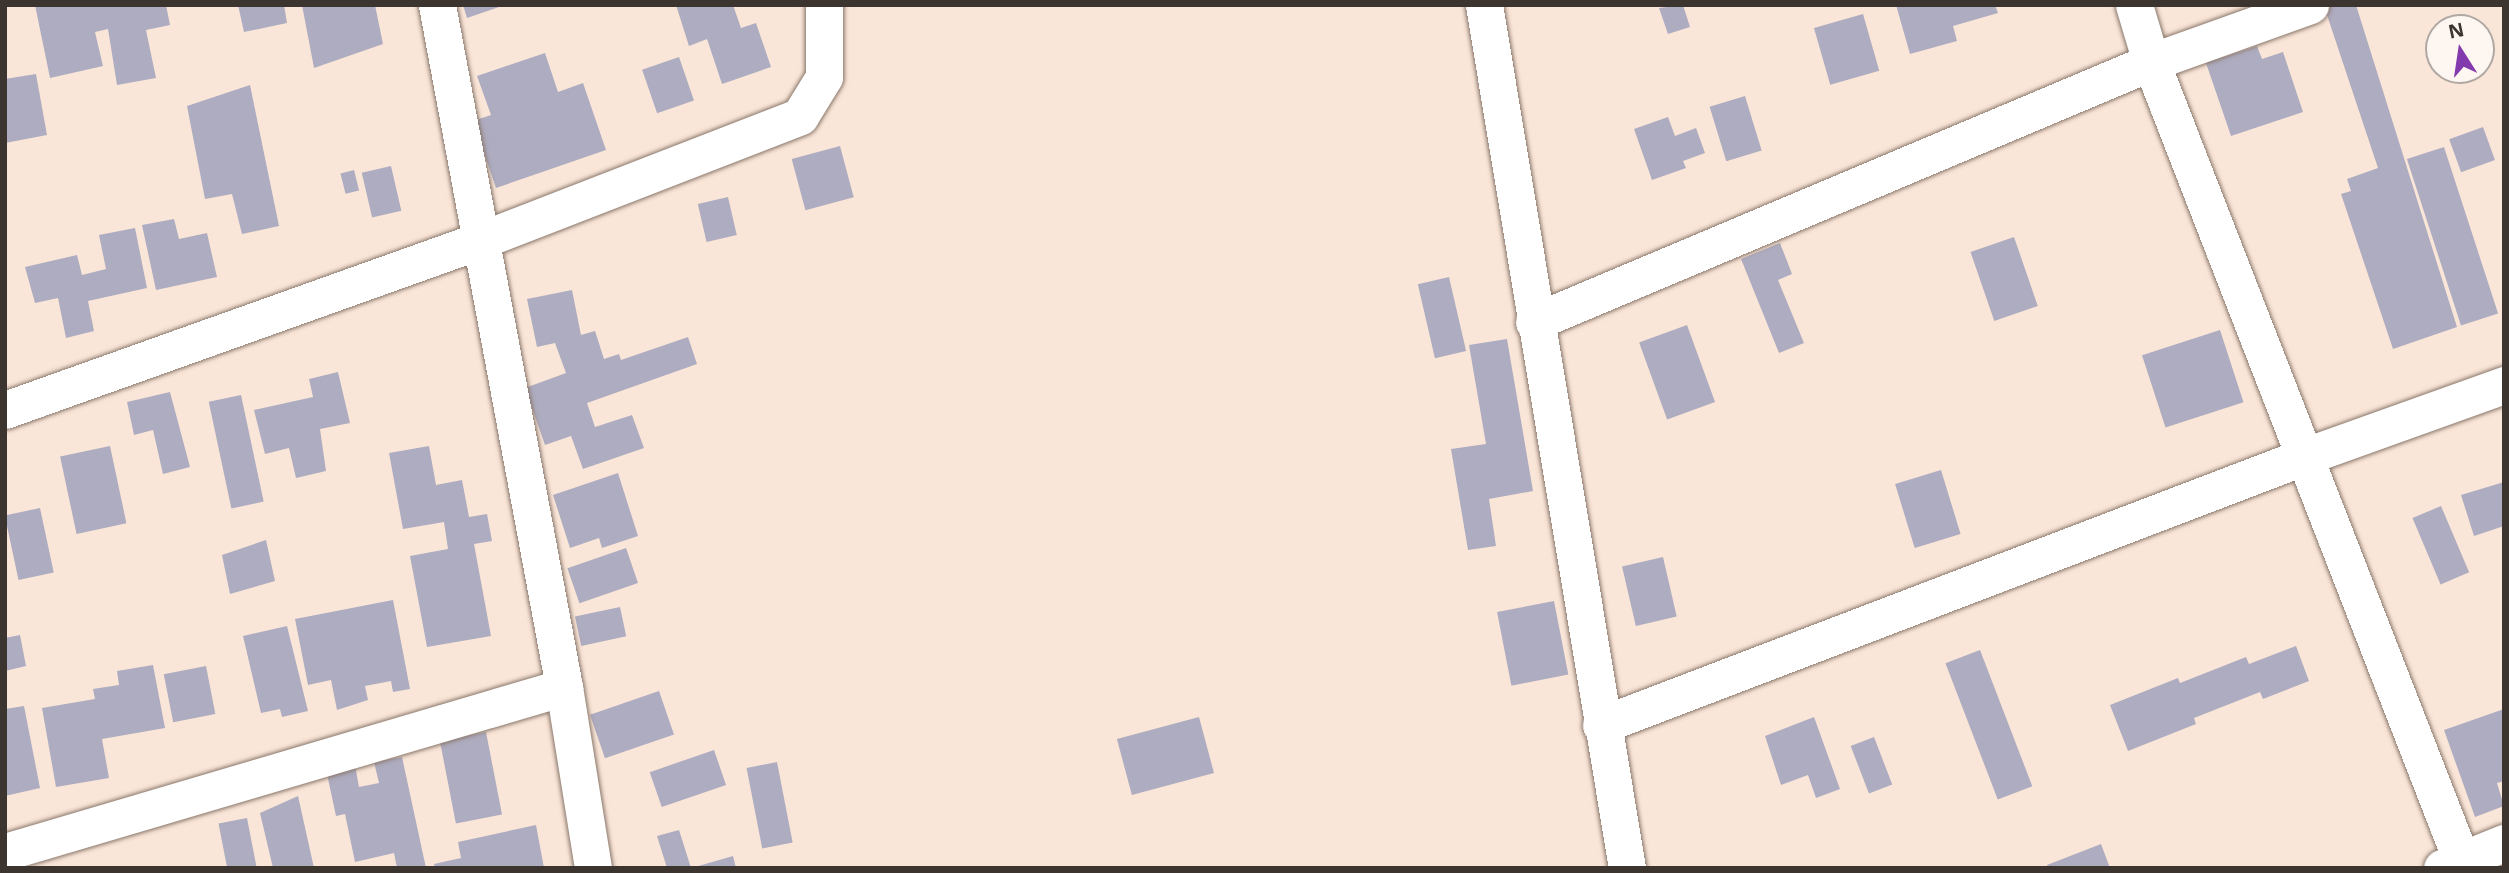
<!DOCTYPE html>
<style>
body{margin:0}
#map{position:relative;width:2509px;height:873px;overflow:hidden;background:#fae6d8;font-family:"Noto Sans",sans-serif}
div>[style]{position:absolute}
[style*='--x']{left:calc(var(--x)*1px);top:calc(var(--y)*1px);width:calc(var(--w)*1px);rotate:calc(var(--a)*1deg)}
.building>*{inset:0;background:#aeacc0;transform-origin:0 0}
.roads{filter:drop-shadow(0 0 2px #89776b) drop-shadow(0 0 2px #89776b)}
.street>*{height:37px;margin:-18.5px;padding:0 18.5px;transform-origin:18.5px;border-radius:18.5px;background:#fff}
span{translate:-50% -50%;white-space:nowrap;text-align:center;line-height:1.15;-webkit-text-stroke:6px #fef6f0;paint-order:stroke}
.frame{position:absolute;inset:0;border:7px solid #3c342f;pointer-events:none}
.north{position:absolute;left:2425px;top:14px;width:70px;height:70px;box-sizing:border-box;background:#fef6f0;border:2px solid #b0a8a3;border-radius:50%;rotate:348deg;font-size:19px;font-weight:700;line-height:28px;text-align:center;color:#3c342f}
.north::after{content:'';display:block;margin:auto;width:24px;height:32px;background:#833aac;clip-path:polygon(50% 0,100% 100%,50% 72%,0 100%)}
</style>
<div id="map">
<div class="building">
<i style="clip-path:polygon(35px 5px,166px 5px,170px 25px,146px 30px,156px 78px,117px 85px,108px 29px,95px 32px,103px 66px,50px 78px)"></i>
<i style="clip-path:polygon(238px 5px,284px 5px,287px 23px,244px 32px)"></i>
<i style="clip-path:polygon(302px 5px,375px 5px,383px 44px,314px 68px)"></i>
<i style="clip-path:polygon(463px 5px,502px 5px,502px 6px,467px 18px)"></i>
<i style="clip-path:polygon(676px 5px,733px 5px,741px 28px,756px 23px,771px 67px,722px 84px,707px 39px,689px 46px)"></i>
<i style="clip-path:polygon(1683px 5px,1690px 27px,1668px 34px,1659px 8px)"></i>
<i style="clip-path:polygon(1896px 5px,1995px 5px,1998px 13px,1953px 26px,1957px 41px,1910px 54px)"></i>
<i style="clip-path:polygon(2337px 5px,2356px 5px,2457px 327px,2393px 349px,2341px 194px,2351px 191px,2347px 179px,2378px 168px,2325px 9px)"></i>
<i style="left:1863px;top:14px;width:59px;height:51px;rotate:74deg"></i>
<i style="clip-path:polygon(2257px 46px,2262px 59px,2283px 52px,2303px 112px,2231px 136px,2206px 63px)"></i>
<i style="clip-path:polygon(545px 53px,558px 92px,583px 83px,606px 150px,496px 188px,473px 121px,491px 115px,477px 76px)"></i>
<i style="left:679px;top:57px;width:46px;height:39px;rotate:71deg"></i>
<i style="clip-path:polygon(36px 74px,47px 135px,5px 143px,5px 79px)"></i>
<i style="clip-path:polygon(250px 85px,279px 226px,242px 234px,232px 194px,205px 199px,187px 106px)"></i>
<i style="left:1745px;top:96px;width:57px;height:37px;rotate:73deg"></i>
<i style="clip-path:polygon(1668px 117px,1675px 136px,1696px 128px,1705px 153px,1683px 161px,1686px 168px,1652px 180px,1634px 129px)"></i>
<i style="left:2483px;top:127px;width:35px;height:36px;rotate:70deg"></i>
<i style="left:840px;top:146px;width:53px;height:50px;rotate:75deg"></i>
<i style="left:2444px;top:147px;width:175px;height:39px;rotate:72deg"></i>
<i style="left:391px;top:166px;width:46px;height:30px;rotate:77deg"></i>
<i style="left:354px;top:170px;width:21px;height:14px;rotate:76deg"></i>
<i style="left:728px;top:197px;width:39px;height:31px;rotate:77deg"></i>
<i style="clip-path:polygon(174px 219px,179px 239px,207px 233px,217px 277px,156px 290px,142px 225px)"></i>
<i style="clip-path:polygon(135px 228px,147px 288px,88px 301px,94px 331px,66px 338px,58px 298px,35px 303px,25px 267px,77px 255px,82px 275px,106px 269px,99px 235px)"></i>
<i style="left:2014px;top:237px;width:73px;height:46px;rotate:71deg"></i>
<i style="clip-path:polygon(1780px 243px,1792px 274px,1778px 280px,1804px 343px,1779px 353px,1741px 259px)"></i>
<i style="left:1449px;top:277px;width:76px;height:32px;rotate:77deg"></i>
<i style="clip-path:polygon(572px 290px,581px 335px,595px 331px,604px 359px,619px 354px,621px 360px,688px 337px,697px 364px,587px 403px,595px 427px,632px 415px,644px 448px,583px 469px,571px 436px,545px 445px,525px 388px,566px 373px,555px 343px,537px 347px,527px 299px)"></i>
<i style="left:1687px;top:325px;width:82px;height:51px;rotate:70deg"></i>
<i style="left:2220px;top:330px;width:76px;height:82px;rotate:72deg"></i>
<i style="clip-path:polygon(1507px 339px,1533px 491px,1489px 499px,1496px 546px,1468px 550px,1451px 449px,1486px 444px,1469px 345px)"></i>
<i style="clip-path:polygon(338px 372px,350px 423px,320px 429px,326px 471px,296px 478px,289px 448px,265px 454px,254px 410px,313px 397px,309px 379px)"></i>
<i style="clip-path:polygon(170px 392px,190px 467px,163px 474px,153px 430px,134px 435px,127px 402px)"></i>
<i style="left:241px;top:395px;width:109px;height:33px;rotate:78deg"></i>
<i style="left:110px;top:446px;width:79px;height:51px;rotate:78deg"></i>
<i style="clip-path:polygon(429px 446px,436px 485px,462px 480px,469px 517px,487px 514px,492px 541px,474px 544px,491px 636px,427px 647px,410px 556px,448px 549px,444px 522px,403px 529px,389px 453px)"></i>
<i style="left:1941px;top:470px;width:67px;height:48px;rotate:73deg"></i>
<i style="clip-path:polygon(618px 473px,638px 536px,602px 548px,599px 538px,570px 548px,553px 495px)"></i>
<i style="clip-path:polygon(2504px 482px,2504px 526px,2474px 536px,2461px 495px)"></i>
<i style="left:2441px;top:506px;width:72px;height:31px;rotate:67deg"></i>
<i style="left:40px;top:508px;width:66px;height:36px;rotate:78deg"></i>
<i style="clip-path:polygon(266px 540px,275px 581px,230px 594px,222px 555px)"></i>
<i style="left:626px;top:548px;width:37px;height:62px;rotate:71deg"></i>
<i style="left:1663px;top:557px;width:61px;height:42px;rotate:77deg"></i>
<i style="clip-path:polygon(393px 600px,410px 689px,393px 692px,391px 681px,365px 686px,368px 700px,337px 710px,331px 680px,308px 685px,295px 619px)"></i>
<i style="left:1554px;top:601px;width:75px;height:58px;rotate:79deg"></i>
<i style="left:620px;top:607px;width:30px;height:46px;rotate:78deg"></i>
<i style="clip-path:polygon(287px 626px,308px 711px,282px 717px,280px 709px,261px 713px,243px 636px)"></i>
<i style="clip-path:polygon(20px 635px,26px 666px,5px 671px,5px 638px)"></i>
<i style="clip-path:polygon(2296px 646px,2309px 681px,2263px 699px,2260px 692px,2194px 718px,2196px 724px,2128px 751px,2110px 705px,2178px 678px,2180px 683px,2246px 657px,2249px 664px)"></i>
<i style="left:1980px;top:650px;width:146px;height:37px;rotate:69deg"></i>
<i style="clip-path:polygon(153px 665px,165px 728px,102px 739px,109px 778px,56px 787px,42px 708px,95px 699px,93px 689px,119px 685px,117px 671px)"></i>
<i style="left:206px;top:666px;width:49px;height:43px;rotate:79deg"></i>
<i style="left:659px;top:691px;width:46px;height:73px;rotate:71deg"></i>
<i style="clip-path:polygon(24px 706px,40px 788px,5px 796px,5px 709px)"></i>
<i style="clip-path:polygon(2504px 709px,2504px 781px,2497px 783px,2504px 806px,2475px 817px,2444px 730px)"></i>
<i style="left:1199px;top:717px;width:58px;height:85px;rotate:75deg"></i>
<i style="clip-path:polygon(1814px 717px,1840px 789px,1816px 798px,1808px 775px,1781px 785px,1765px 736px)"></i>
<i style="left:486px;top:732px;width:84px;height:47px;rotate:79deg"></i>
<i style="left:1874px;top:737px;width:51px;height:25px;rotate:69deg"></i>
<i style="left:714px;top:750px;width:37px;height:68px;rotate:71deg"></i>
<i style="clip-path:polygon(402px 757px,426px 868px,397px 868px,394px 853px,355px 862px,345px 814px,336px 816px,327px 774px,355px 765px,359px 787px,379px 783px,374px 762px)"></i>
<i style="left:777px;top:762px;width:82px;height:31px;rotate:79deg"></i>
<i style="clip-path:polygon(298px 796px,314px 868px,273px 868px,260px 813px)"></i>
<i style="left:247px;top:818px;width:51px;height:29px;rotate:79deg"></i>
<i style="clip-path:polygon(536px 825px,544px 868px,435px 868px,434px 864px,461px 858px,458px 842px)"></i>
<i style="clip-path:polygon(679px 830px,691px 868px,667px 868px,657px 836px)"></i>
<i style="clip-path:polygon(2101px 844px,2110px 868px,2048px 868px,2047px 865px)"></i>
<i style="clip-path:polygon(733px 856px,736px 868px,695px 868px,695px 867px)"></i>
</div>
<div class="roads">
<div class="street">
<i style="--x:437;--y:5;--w:694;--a:79.45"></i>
<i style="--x:564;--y:687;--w:183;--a:80.9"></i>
<i style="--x:1484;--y:5;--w:875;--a:80.59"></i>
<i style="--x:2134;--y:5;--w:59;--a:73.4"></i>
<i style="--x:2151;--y:62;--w:855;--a:68.75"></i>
<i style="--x:1534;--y:322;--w:670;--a:-22.85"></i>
<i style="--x:2151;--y:62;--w:169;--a:-19.7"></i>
<i style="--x:5;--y:410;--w:505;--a:-19.65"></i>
<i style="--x:481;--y:240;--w:342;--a:-21.2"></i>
<i style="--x:800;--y:116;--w:46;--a:-58.4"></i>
<i style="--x:824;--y:77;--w:72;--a:-90"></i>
<i style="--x:1601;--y:725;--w:751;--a:-20.9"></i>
<i style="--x:2303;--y:457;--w:214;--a:-19.7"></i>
<i style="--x:5;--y:852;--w:583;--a:-16.45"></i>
<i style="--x:2442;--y:868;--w:67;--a:-22"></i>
</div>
</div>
<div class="frame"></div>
<div class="north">N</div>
</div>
